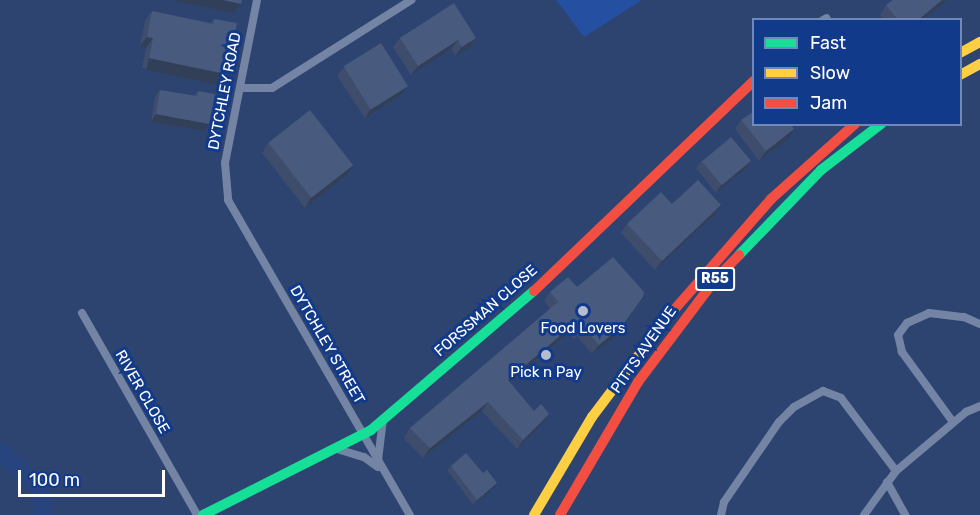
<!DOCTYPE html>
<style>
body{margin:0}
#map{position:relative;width:980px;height:515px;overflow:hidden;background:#2d4370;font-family:Rubik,sans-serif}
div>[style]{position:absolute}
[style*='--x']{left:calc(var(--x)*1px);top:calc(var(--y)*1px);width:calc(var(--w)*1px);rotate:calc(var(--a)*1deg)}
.green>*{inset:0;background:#2550a2}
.river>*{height:18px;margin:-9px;padding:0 9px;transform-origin:9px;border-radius:9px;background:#28447f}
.street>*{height:8px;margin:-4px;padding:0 4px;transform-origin:4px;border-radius:4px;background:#7484a4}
.fast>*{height:10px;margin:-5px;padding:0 5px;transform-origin:5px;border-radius:5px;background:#16e098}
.slow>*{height:10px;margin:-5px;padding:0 5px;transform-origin:5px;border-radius:5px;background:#ffcf43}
.jam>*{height:10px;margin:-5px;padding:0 5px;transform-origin:5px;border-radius:5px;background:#f24e42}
.wall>*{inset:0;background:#3e4d6c}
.shaded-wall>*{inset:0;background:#323f58;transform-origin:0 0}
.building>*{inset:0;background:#485a7e;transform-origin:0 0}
.dots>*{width:16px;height:16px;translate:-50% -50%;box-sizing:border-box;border:3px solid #123a8b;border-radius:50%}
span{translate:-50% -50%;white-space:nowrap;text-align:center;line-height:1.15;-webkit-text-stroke:6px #123a8b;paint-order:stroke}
.shield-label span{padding:2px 4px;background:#123a8b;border:2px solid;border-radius:4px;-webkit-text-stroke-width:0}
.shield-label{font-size:14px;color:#fff;font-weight:700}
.street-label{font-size:15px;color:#fff}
.poi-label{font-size:15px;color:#fff}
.legend{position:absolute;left:752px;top:18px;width:210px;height:108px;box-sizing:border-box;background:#123a8b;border:2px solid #7189b9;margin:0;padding:8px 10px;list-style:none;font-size:18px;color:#fff}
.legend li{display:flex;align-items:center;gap:12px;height:30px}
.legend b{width:30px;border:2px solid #7189b9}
.scale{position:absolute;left:18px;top:470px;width:147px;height:27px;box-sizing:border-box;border:3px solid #fff;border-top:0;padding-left:8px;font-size:18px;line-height:21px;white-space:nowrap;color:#fff;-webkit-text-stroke:4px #123a8b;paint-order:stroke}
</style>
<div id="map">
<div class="green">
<i style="clip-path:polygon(556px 0,642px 0,584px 37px)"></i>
</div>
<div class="river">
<i style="--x:0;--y:451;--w:54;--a:42.8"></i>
<i style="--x:40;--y:488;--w:27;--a:84"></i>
</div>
<div class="street">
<i style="--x:257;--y:0;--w:166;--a:101.1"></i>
<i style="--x:225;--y:163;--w:37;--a:85"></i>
<i style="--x:228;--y:200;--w:364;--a:60"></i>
<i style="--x:823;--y:20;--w:4;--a:-27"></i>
<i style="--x:240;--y:88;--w:32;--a:0"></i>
<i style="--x:272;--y:88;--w:165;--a:-32.3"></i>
<i style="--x:82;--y:313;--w:232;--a:60.3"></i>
<i style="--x:953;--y:422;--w:87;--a:-126.1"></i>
<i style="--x:902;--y:352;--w:17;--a:-103"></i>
<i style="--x:898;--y:335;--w:15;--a:-53"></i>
<i style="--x:907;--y:323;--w:24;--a:-24"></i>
<i style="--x:929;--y:313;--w:35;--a:7"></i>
<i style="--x:964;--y:317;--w:17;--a:24"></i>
<i style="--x:337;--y:449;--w:28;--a:17"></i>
<i style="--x:364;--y:457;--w:17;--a:36"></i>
<i style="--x:378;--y:460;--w:38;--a:-83"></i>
<i style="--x:887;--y:482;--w:38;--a:61"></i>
<i style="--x:721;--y:515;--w:13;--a:-77"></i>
<i style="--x:724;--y:502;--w:97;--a:-55.5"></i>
<i style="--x:779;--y:422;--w:21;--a:-45"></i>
<i style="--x:794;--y:407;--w:33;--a:-29"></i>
<i style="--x:823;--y:391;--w:19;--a:21"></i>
<i style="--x:841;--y:398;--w:91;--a:53"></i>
<i style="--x:864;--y:515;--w:54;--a:-54"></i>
<i style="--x:896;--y:471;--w:92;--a:-40.1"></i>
<i style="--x:966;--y:412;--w:15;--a:-23"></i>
</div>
<div class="fast">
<i style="--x:739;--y:255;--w:118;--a:-46"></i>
<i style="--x:821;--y:170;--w:76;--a:-37.5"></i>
<i style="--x:203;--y:515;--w:188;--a:-26.8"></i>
<i style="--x:371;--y:430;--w:214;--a:-40.5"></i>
</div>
<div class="slow">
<i style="--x:960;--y:53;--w:23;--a:-29"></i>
<i style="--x:960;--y:75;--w:23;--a:-29"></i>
<i style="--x:534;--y:515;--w:114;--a:-59.4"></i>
<i style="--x:592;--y:417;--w:124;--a:-52.9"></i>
</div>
<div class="jam">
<i style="--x:534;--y:291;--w:304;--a:-43.7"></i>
<i style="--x:667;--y:318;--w:158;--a:-48.8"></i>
<i style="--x:771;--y:199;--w:113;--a:-41.8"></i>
<i style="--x:560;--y:515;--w:154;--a:-59.6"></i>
<i style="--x:638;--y:382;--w:126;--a:-53"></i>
<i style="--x:714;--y:281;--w:36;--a:-46"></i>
</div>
<div class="wall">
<i style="clip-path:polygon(947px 0,923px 20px,883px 20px,880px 15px,886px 5px)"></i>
<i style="clip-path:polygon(152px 11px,211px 23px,214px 19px,220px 84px,142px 68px,146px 48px,140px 46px,145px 20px)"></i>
<i style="clip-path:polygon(400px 38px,476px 38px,470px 47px,455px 56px,451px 49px,411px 75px,393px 47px)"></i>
<i style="clip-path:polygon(344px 67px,401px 95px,365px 118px,337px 76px)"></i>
<i style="clip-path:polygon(160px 90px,194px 96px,198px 91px,204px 131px,151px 122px,155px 97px)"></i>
<i style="clip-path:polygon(741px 120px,788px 139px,759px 161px,735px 129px)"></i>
<i style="clip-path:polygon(268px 143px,353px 165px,347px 175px,305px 208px,262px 153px)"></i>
<i style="clip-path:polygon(701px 161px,751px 161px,746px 168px,716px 193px,696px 168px)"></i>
<i style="clip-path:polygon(672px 204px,715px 214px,655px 270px,621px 233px,627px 224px)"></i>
<i style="clip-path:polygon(550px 292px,616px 336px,592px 354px,577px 336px,574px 339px,568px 333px,510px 383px,543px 423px,517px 449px,482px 411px,423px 458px,404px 438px,410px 428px,550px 309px,544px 301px)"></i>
<i style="clip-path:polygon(451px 466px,483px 473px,494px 488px,473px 505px,447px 470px)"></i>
</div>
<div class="shaded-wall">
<i style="clip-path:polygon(171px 0,223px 0,241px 4px,234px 13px)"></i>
<i style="clip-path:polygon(942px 0,947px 0,923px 20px,918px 20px)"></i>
<i style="clip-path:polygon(147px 37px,153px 38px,146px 48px,140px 46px)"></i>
<i style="clip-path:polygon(476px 38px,470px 47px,455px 56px,462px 47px)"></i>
<i style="clip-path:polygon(458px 40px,451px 49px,411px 75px,418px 66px)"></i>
<i style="left:149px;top:58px;width:80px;height:12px;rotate:12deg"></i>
<i style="clip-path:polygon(408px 86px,401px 95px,365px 118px,371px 109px)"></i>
<i style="clip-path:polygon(156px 114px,209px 124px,204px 131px,151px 122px)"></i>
<i style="clip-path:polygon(794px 129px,788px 139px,759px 161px,766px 151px)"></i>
<i style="clip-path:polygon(751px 161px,746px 168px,716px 193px,721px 185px)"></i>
<i style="clip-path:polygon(353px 165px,347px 175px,305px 208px,311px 198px)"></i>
<i style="clip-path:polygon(721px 205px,715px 214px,655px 270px,662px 261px)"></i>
<i style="clip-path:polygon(643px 297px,616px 336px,592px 354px,599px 345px)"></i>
<i style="clip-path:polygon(575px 323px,568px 333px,501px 390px,508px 380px)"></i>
<i style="clip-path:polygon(488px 402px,482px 411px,423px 458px,430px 448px)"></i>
<i style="clip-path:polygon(549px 414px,543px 423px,517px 449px,523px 440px)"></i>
<i style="clip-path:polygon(497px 483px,494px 488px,473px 505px,477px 500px)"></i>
</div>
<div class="building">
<i style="clip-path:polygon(223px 0,242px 0,241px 4px)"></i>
<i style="clip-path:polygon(893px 0,942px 0,918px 20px,898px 20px,886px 5px)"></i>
<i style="clip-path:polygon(454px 3px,476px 38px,462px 47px,458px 40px,418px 66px,400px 38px)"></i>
<i style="clip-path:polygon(152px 11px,213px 24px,214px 19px,237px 23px,227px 74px,149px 58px,153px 38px,147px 37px)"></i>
<i style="left:381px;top:43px;width:51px;height:44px;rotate:58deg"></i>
<i style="clip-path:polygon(160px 90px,197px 96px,198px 91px,215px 94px,209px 124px,156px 114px)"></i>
<i style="left:310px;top:110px;width:70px;height:53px;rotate:52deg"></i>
<i style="clip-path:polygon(753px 112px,753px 124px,791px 124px,794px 129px,766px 151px,741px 120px)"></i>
<i style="left:731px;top:137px;width:31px;height:38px;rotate:50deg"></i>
<i style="clip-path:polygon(698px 180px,721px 205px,662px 261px,627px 224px,661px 192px,672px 204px)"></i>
<i style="clip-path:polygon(613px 257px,644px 292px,643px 297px,622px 326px,599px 345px,583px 327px,580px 330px,575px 323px,508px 380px,534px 411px,541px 404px,549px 414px,523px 440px,488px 402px,430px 448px,410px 428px,558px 302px,550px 292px,568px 277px,577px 287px)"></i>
<i style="clip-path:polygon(466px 453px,483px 473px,487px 470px,497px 483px,477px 500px,451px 466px)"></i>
</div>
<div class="dots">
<i style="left:583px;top:311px;background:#b6bdcd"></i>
<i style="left:546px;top:355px;background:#b6bdcd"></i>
</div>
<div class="shield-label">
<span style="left:715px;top:279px">R55</span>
</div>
<div class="street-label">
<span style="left:225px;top:91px;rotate:-79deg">DYTCHLEY ROAD</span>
<span style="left:486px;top:311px;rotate:-41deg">FORSSMAN CLOSE</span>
<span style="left:327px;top:345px;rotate:60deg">DYTCHLEY STREET</span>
<span style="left:644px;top:350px;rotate:-55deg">PITTS AVENUE</span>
<span style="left:142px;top:392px;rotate:60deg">RIVER CLOSE</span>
</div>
<div class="poi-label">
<span style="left:583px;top:329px">Food Lovers</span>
<span style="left:546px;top:373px">Pick n Pay</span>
</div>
<ul class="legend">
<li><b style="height:8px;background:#16e098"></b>Fast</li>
<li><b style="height:8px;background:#ffcf43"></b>Slow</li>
<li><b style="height:8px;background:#f24e42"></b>Jam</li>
</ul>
<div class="scale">100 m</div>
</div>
